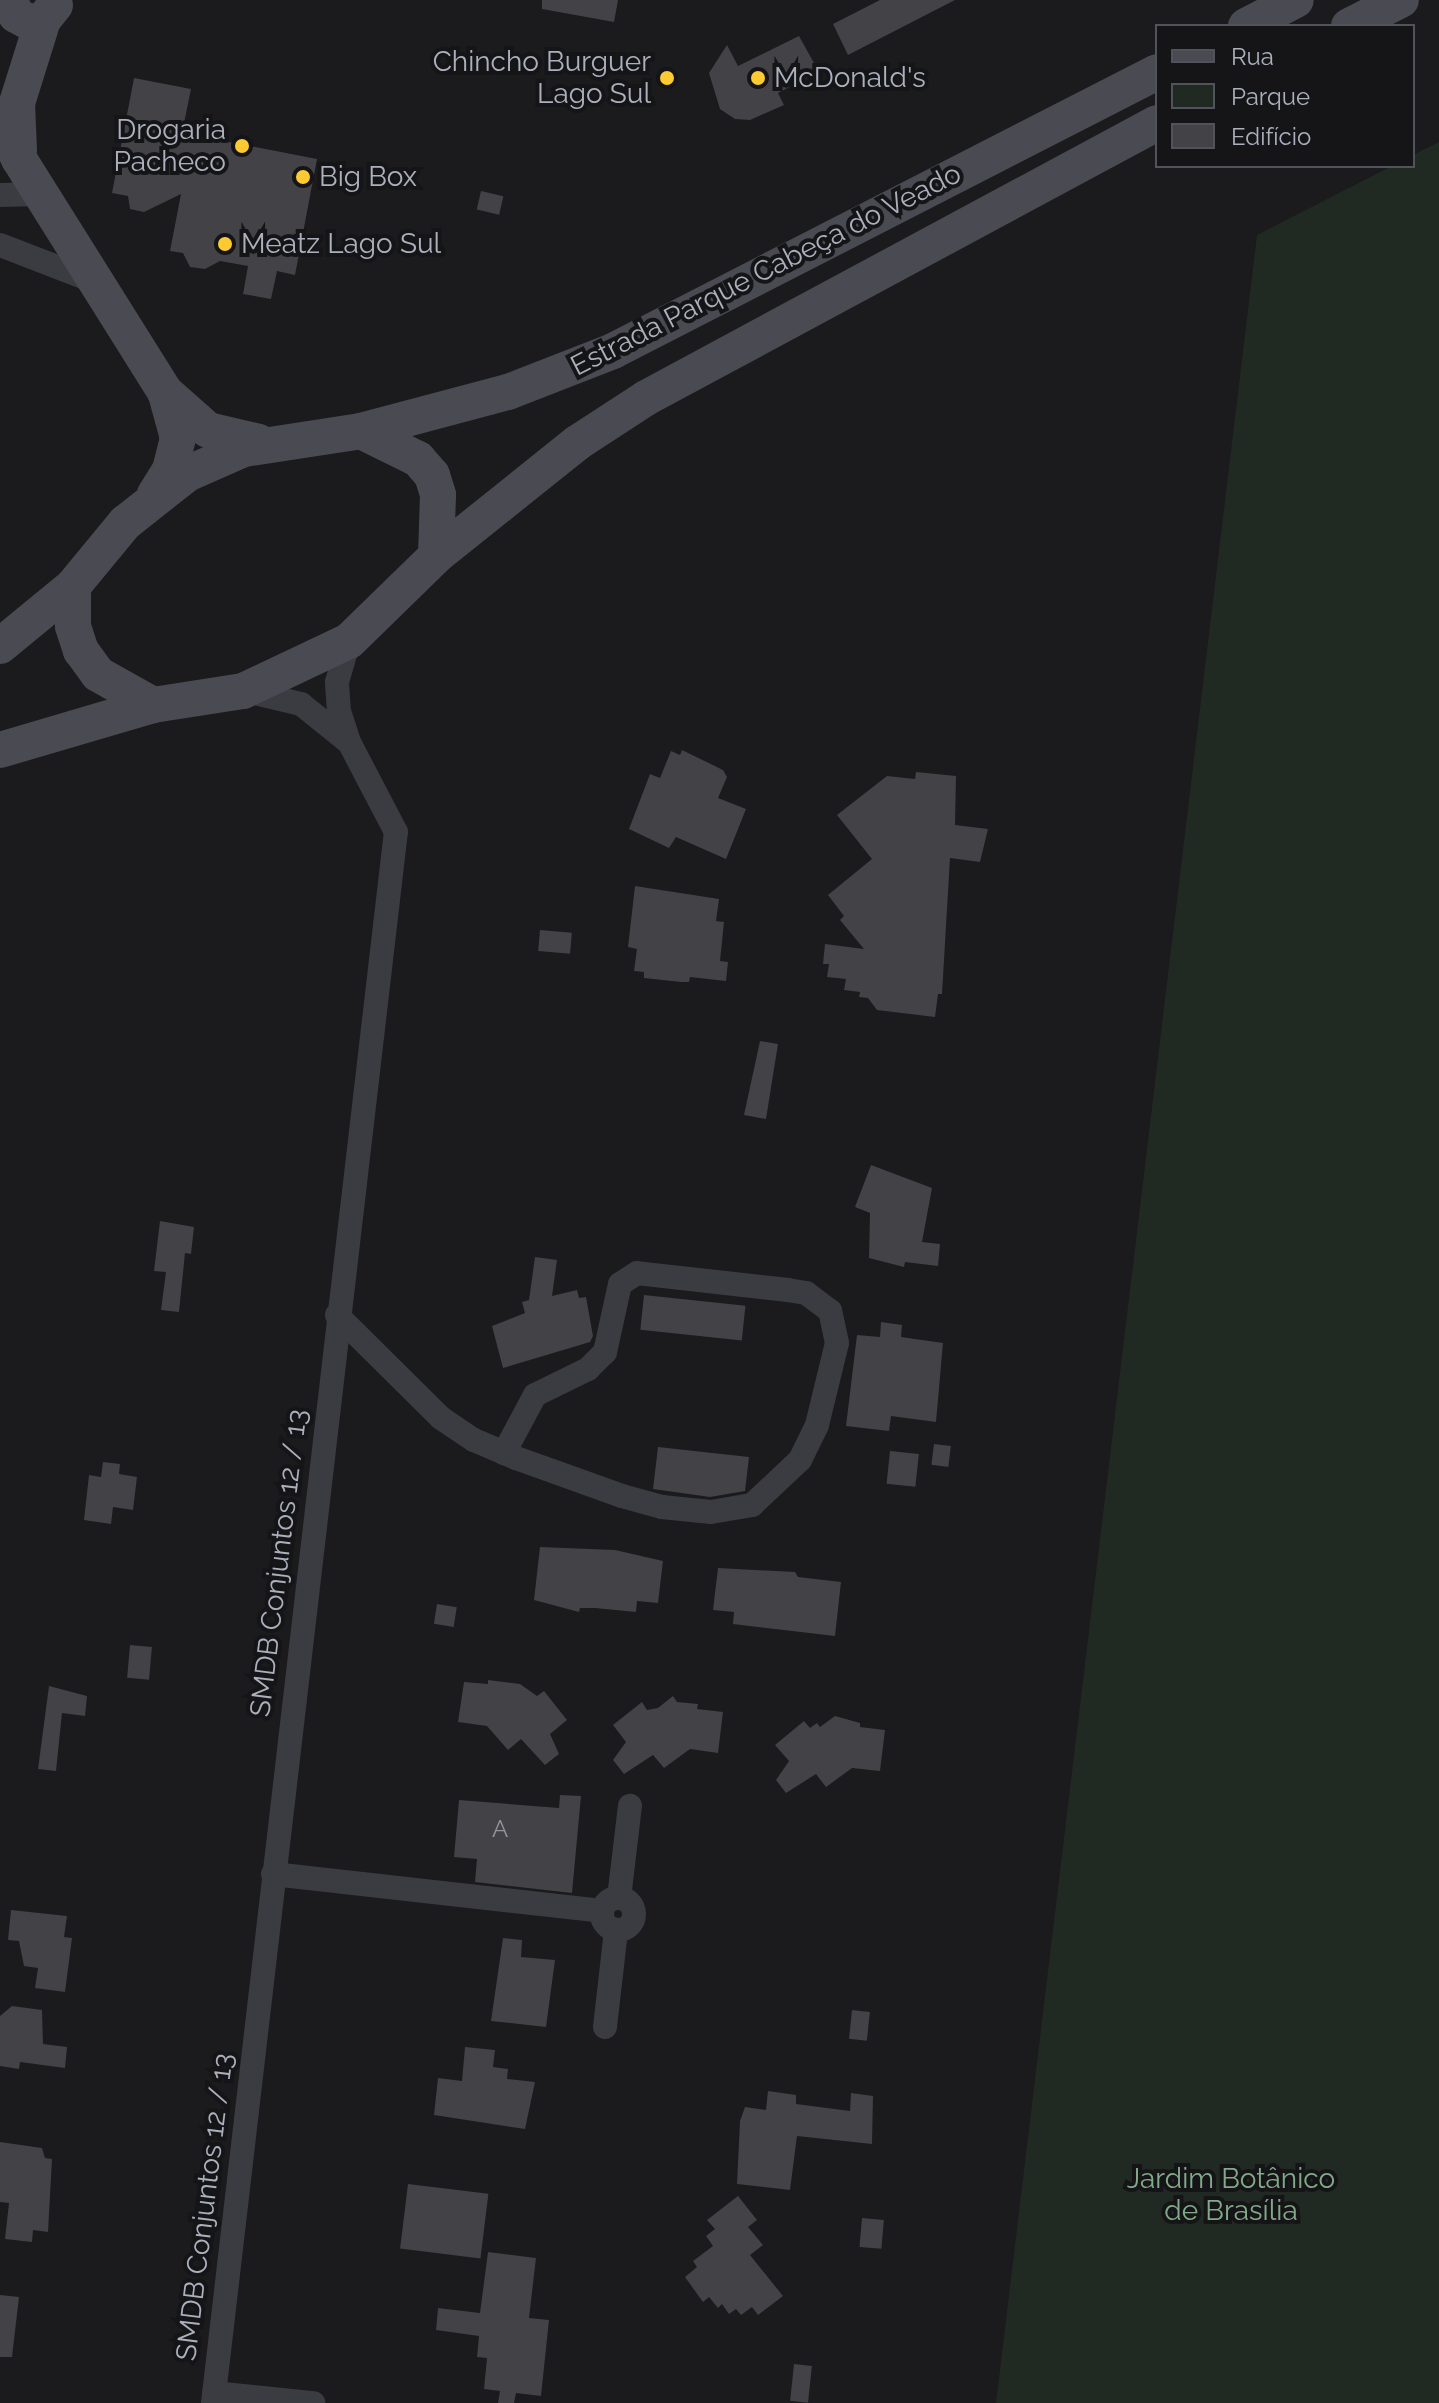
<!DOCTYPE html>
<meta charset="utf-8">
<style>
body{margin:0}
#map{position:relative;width:1439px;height:2403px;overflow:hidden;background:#1b1a1d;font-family:Raleway,sans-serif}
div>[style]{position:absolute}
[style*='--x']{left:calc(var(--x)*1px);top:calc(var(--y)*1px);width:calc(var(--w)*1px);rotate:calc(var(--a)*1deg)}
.green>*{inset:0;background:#202922}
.building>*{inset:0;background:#424247;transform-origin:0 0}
.street>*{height:24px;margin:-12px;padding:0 12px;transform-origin:12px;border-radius:12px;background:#3b3c42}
.street>.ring{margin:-12px;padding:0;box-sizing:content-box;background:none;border:24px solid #3b3c42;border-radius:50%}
.secondary>*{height:36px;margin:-18px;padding:0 18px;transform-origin:18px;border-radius:18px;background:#494a52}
.dots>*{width:22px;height:22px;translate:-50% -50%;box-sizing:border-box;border:4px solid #151518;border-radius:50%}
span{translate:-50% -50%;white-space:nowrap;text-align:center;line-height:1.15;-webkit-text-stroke:8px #151518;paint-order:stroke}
.number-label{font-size:24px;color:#9294a0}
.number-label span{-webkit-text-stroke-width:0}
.poi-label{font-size:28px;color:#acb0bd}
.right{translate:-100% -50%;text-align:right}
.left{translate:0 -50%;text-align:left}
.street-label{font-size:28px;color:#acb0bd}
.park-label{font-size:28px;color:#82a988}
.legend{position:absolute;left:1155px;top:24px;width:260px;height:144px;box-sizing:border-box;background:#151518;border:2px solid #51535a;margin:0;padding:10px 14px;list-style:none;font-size:24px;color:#acb0bd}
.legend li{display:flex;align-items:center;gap:16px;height:40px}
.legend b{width:40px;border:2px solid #51535a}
</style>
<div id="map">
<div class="green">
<i style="clip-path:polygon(1439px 142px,1439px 2403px,996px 2403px,1257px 235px,1392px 166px,1413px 166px,1413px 155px)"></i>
</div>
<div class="building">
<i style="clip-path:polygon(542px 0,618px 0,614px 22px,542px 9px)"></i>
<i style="clip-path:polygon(880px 0,955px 0,848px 55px,833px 24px)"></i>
<i style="clip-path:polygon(799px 36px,819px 72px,778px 93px,784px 105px,750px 120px,735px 119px,720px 109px,709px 73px,727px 45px,738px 66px)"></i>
<i style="clip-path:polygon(134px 78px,191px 89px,182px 133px,317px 159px,295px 275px,277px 271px,271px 299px,243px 294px,248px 266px,220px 261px,205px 269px,190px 267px,183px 253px,170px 251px,181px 194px,144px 212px,130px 209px,128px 196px,112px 193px)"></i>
<i style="left:481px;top:191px;width:23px;height:19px;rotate:13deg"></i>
<i style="clip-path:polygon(682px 750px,723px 770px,727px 777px,718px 798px,746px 809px,726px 859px,676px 837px,669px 848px,629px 829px,650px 774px,660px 778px,671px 751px,680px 755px)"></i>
<i style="clip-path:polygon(916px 772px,956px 776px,955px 825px,988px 829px,980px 862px,950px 858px,942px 994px,938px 994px,935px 1017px,877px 1010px,868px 998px,859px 997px,860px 992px,844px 990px,846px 979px,827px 977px,829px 964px,823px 964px,825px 944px,864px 949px,840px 920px,844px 916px,828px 895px,872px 859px,837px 815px,887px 776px,915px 779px)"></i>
<i style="clip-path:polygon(635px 886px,719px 899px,716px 921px,724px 922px,720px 961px,728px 962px,726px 981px,690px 977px,689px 982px,681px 982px,644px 978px,644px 972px,634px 971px,637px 949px,628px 947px)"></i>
<i style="left:540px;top:930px;width:32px;height:21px;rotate:5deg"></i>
<i style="clip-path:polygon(760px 1041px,778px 1044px,766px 1119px,744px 1115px)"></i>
<i style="clip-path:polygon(871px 1165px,932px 1188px,922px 1242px,940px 1244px,938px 1266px,905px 1262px,904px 1267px,869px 1258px,870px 1213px,855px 1207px)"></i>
<i style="clip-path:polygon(160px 1221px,194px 1227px,191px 1254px,185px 1253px,179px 1312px,161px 1310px,166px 1272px,154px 1271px)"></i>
<i style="clip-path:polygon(535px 1257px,557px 1260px,552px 1296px,577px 1290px,579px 1298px,586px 1297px,593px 1336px,590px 1342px,503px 1368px,492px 1326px,525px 1313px,522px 1302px,529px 1300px)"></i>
<i style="left:644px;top:1295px;width:102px;height:35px;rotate:6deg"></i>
<i style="clip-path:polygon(881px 1322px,902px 1325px,901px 1337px,943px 1343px,936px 1422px,891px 1416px,889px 1431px,846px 1426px,857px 1335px,880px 1337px)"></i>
<i style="left:934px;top:1444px;width:17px;height:21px;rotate:7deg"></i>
<i style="clip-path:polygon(658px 1447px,749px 1457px,745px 1491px,710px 1497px,653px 1489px)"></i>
<i style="left:890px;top:1451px;width:29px;height:33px;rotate:6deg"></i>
<i style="clip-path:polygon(103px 1462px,120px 1464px,119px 1474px,137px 1477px,133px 1510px,113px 1507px,111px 1524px,84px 1520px,89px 1475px,101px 1477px)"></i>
<i style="clip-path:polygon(540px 1547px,615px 1550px,663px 1561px,658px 1603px,637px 1601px,636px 1612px,595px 1608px,580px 1608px,579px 1612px,534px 1600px)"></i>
<i style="clip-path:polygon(718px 1568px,795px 1572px,798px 1577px,841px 1582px,835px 1636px,733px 1624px,734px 1612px,713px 1610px)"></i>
<i style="left:437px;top:1604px;width:20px;height:20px;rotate:9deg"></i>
<i style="left:130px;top:1645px;width:22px;height:33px;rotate:5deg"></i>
<i style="clip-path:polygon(488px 1680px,520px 1684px,537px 1696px,544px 1691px,567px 1720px,550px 1734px,559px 1754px,545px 1765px,521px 1739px,508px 1750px,487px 1726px,458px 1722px,464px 1682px,488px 1684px)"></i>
<i style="clip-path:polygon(49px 1686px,87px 1696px,85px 1716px,62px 1713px,56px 1771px,38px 1769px)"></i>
<i style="clip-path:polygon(673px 1696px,677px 1702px,698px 1704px,697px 1709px,723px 1712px,718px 1753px,690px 1749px,664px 1768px,653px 1755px,624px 1774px,613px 1760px,626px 1742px,613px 1725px,642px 1702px,647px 1710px,658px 1708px)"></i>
<i style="clip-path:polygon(835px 1716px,860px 1723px,860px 1727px,885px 1730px,880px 1771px,852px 1768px,826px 1787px,816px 1774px,786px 1793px,776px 1780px,789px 1761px,775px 1745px,804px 1721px,810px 1728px,817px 1723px,820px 1727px)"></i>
<i style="clip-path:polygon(560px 1795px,581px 1796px,572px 1893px,475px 1882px,477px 1859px,454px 1857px,459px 1800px,559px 1808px)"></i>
<i style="clip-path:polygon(11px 1910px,67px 1916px,64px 1937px,72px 1938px,65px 1992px,35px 1988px,38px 1968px,24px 1966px,19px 1941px,8px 1940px)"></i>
<i style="clip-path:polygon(503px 1938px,522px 1940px,521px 1957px,555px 1960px,546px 2027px,491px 2021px)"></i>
<i style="clip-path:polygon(12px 2006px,42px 2010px,43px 2044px,67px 2047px,65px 2068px,20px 2062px,19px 2069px,0 2066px,0 2016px)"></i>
<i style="left:852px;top:2010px;width:18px;height:29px;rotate:6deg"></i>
<i style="clip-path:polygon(465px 2047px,495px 2050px,493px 2067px,508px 2069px,507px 2079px,535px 2082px,525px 2129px,434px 2115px,438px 2078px,462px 2081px)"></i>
<i style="clip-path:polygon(768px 2091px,796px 2095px,796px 2104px,850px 2111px,851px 2093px,873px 2096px,872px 2144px,797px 2136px,790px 2190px,737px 2184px,740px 2121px,745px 2107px,766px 2110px)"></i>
<i style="clip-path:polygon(0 2142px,42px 2148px,45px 2158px,52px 2159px,48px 2232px,33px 2230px,32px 2242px,5px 2239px,9px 2203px,0 2202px)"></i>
<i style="left:408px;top:2184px;width:81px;height:65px;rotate:7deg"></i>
<i style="clip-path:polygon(738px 2196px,757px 2220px,748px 2227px,763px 2245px,750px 2255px,783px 2296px,758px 2315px,752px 2307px,741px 2315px,736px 2309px,729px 2314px,722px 2304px,718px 2308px,709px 2297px,703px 2302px,685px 2277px,697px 2267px,693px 2261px,713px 2246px,706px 2236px,715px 2229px,707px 2220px)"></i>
<i style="left:862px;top:2218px;width:22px;height:29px;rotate:5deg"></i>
<i style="clip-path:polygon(488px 2252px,536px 2258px,529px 2318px,549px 2320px,541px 2396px,516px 2393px,514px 2403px,498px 2403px,500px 2391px,484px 2389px,487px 2358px,477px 2357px,479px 2336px,436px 2330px,438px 2308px,480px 2313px)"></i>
<i style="clip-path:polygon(0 2295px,19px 2297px,12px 2357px,0 2357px)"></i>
<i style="left:794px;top:2364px;width:18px;height:37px;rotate:6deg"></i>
</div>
<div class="street">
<i style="--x:0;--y:195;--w:41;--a:-1.4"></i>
<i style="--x:0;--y:245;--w:103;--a:21.1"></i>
<i style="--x:246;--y:691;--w:57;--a:13.3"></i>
<i style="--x:301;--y:704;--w:59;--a:38.8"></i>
<i style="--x:337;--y:1315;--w:146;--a:44.7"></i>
<i style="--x:441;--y:1418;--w:40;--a:34"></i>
<i style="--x:474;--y:1440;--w:46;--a:23.2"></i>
<i style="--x:516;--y:1458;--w:113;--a:19.7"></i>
<i style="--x:622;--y:1496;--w:41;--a:15.4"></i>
<i style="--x:662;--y:1507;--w:49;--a:5.8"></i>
<i style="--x:711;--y:1512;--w:42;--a:-9.7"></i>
<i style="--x:752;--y:1505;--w:66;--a:-43.2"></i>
<i style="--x:800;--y:1460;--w:39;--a:-64"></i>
<i style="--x:817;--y:1425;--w:84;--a:-76.3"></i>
<i style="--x:837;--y:1343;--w:33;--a:-102"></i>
<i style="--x:830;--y:1311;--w:30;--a:-143"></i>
<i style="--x:806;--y:1293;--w:18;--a:-171"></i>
<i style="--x:788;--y:1290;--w:152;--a:-173.6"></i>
<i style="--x:637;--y:1273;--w:20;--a:147"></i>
<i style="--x:620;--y:1284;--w:70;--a:102.4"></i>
<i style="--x:605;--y:1352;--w:24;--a:135"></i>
<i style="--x:588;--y:1369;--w:59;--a:153.9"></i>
<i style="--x:535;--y:1395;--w:66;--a:118.1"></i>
<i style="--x:273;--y:1874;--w:331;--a:6.4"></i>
<i style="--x:619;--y:1898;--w:93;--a:-83.2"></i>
<i class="ring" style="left:602px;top:1898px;width:8px;height:8px"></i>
<i style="--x:605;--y:2027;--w:98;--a:-83.5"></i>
<i style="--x:214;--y:2393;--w:100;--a:5.8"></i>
<i style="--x:213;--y:2403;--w:1582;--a:-83.36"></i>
<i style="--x:396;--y:832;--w:102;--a:-117.6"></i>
<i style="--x:349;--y:742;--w:32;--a:-108"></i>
<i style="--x:339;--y:712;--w:30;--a:-94"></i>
<i style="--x:337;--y:682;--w:43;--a:-73.7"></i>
</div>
<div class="secondary">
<i style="--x:10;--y:0;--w:16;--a:68"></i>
<i style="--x:16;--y:15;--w:15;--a:28"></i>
<i style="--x:29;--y:22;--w:14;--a:-8"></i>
<i style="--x:43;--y:20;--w:19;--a:-51"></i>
<i style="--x:1246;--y:26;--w:56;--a:-27.5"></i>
<i style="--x:1349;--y:26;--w:58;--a:-26.6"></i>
<i style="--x:0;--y:119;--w:44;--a:64.6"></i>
<i style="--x:19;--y:159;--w:275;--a:57.9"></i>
<i style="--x:165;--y:392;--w:57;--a:41.5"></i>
<i style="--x:208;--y:430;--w:52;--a:13.2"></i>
<i style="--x:19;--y:150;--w:47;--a:-92.4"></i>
<i style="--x:17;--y:103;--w:87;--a:-72.6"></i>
<i style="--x:361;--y:431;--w:64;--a:26.2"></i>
<i style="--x:418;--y:459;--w:21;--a:49"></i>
<i style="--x:432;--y:475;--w:21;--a:73"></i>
<i style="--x:438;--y:495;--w:61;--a:91.9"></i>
<i style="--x:155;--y:494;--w:28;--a:-58"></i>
<i style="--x:170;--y:470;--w:33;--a:-76"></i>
<i style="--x:178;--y:438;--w:46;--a:-105.3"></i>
<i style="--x:0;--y:646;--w:94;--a:-39.4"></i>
<i style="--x:153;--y:705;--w:63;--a:-150.6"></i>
<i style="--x:98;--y:674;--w:29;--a:-126"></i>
<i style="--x:81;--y:651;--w:26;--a:-108"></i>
<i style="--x:73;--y:626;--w:40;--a:-90"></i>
<i style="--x:73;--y:586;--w:82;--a:-50.5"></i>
<i style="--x:125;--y:523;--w:79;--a:-38.3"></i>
<i style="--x:187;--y:474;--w:62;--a:-23.7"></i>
<i style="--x:244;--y:449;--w:118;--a:-8.7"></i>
<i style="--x:361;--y:431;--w:152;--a:-14.9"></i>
<i style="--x:508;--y:392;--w:113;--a:-21.3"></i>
<i style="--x:613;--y:351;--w:611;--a:-27.15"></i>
<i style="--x:0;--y:750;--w:159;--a:-16.4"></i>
<i style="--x:153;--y:705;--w:91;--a:-8.8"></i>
<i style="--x:243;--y:691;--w:117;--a:-25.3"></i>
<i style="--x:349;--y:641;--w:122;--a:-44.3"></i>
<i style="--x:436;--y:556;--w:181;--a:-38.7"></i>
<i style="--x:577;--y:443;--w:82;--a:-33.1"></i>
<i style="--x:646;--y:398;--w:580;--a:-28.29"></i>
</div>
<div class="dots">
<i style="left:667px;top:78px;background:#fdca32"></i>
<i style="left:758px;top:78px;background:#fdca32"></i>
<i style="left:242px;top:146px;background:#fdca32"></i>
<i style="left:303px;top:177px;background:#fdca32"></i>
<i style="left:225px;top:244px;background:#fdca32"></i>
</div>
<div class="number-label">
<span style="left:500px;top:1829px">A</span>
</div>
<div class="poi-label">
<span class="right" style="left:651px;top:78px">Chincho Burguer<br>Lago Sul</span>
<span class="left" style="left:774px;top:78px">McDonald's</span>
<span class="right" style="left:226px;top:146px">Drogaria<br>Pacheco</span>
<span class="left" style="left:319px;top:177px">Big Box</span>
<span class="left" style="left:241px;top:244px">Meatz Lago Sul</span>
</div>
<div class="street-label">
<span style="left:766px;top:270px;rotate:-27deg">Estrada Parque Cabeça do Veado</span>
<span style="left:279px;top:1563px;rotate:-83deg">SMDB Conjuntos 12 / 13</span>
<span style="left:205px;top:2207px;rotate:-83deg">SMDB Conjuntos 12 / 13</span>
</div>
<div class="park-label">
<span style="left:1231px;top:2195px">Jardim Botânico<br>de Brasília</span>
</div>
<ul class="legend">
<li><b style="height:10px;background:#494a52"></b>Rua</li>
<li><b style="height:22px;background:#202922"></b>Parque</li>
<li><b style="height:22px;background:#424247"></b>Edifício</li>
</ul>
</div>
